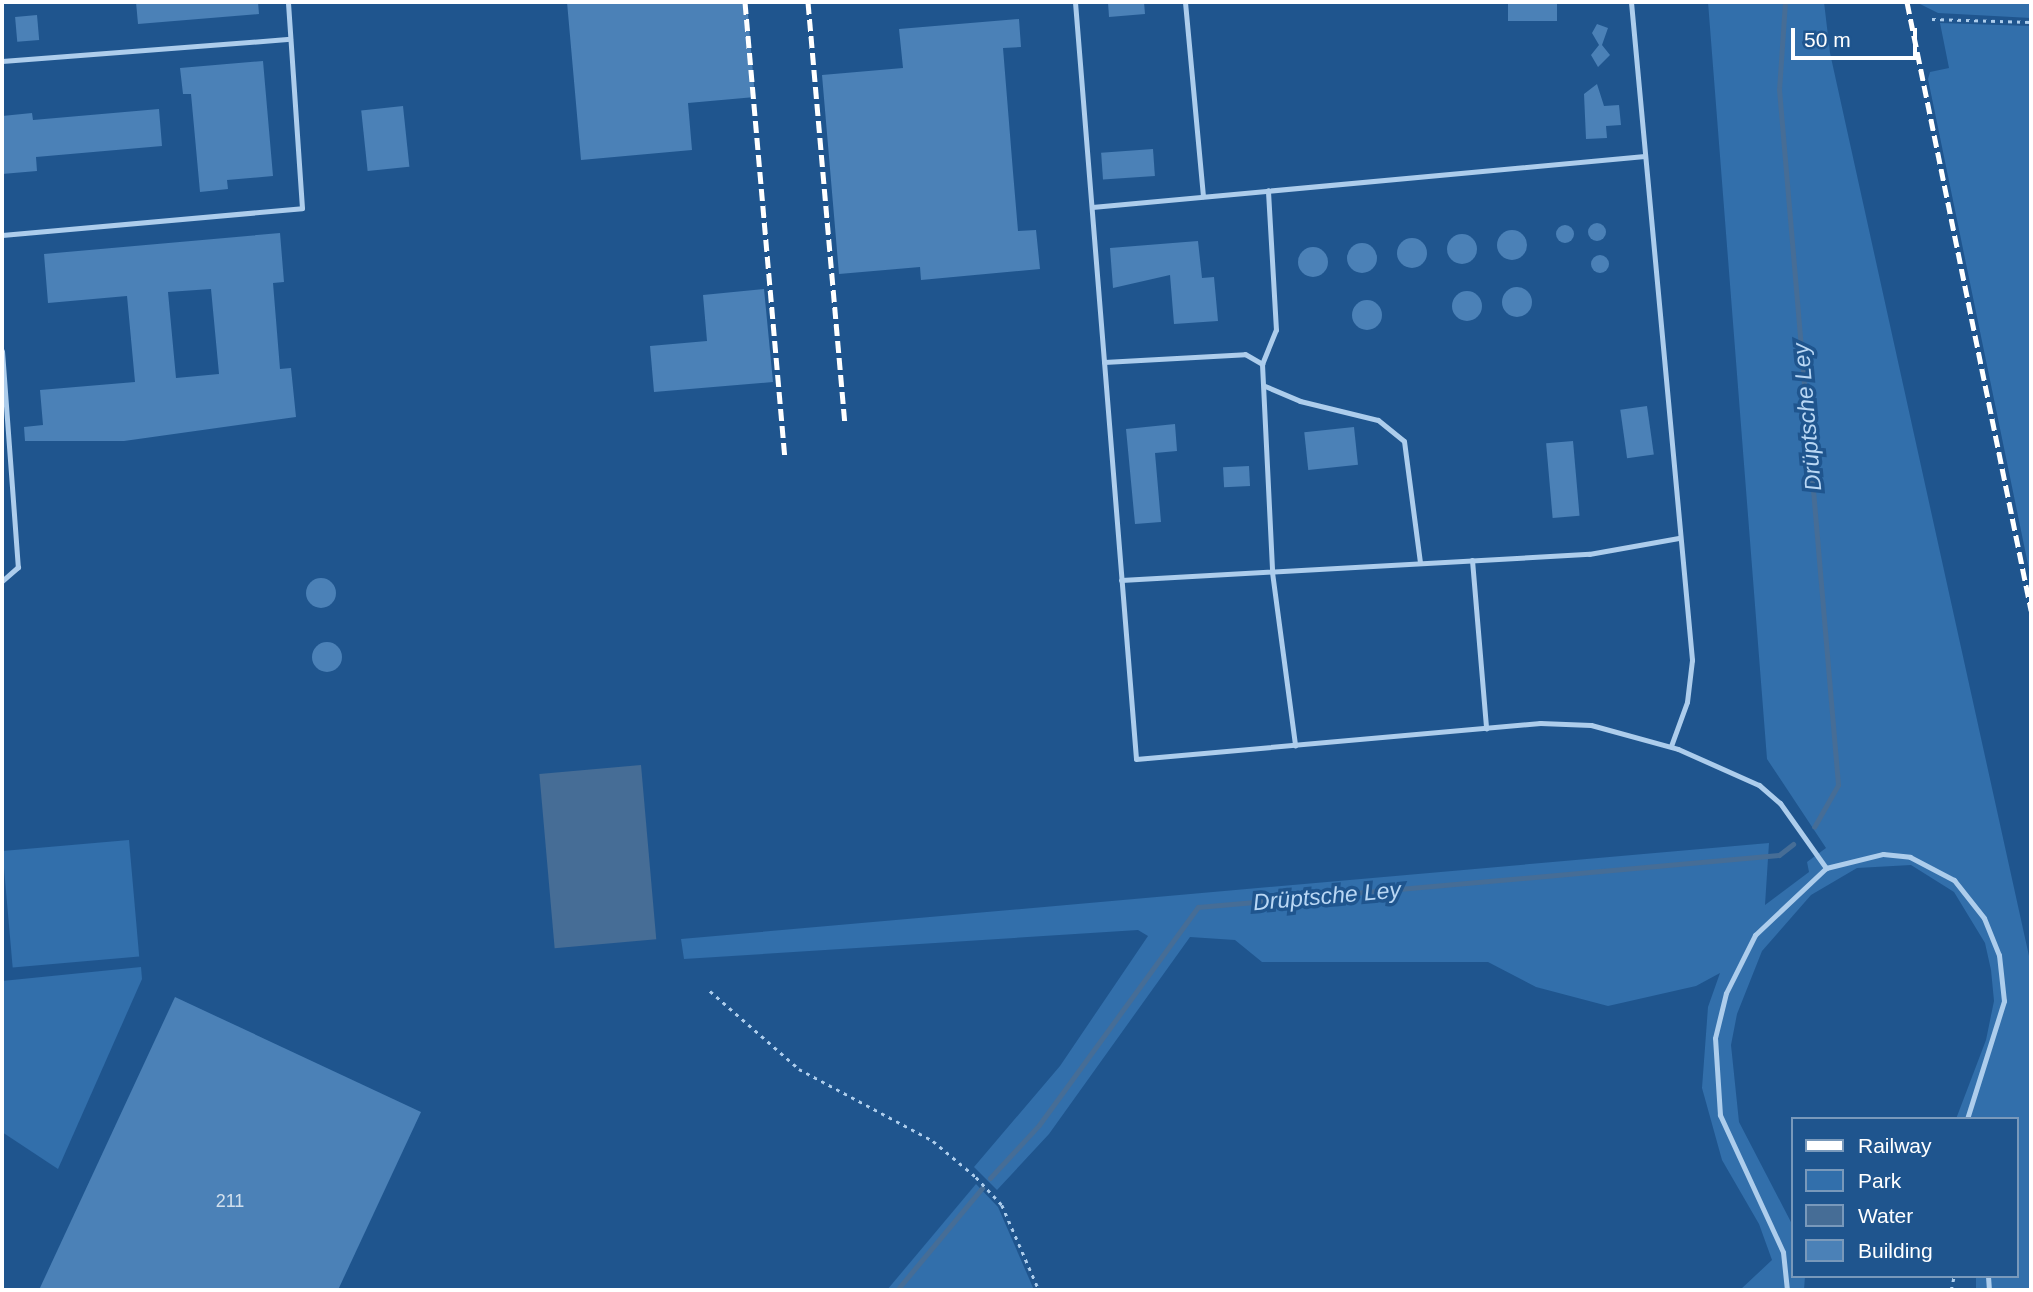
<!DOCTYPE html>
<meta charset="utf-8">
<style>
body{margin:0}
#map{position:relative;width:2033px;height:1292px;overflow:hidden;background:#1f558e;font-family:Arial,sans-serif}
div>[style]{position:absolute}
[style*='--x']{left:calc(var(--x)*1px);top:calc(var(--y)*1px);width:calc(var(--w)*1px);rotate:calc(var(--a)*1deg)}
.green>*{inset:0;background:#326fab;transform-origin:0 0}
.water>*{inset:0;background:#466d96;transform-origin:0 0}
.stream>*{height:5px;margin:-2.5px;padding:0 2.5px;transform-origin:2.5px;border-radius:2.5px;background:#466d96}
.building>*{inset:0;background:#4b81b7;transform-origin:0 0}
.round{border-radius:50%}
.path>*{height:2.5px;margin-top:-1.25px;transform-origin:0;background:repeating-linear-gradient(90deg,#adcdec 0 3.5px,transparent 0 8.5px)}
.service>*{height:5px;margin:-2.5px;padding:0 2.5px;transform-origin:2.5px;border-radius:2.5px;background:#adcdec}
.rail>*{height:5px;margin-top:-2.5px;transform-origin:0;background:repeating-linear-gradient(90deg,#fff 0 12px,transparent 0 17px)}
span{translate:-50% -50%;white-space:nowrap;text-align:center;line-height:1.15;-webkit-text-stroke:7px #1f558e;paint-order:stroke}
.number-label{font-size:18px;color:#d2e0ed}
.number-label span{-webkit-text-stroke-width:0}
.water-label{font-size:23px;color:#b9d7f4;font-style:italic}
.frame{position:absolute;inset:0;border:4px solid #fff;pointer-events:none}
.legend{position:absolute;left:1791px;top:1117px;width:228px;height:161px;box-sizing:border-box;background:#1f558e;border:2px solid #7999bb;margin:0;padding:9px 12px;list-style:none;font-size:21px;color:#fff}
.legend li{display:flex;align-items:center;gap:14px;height:35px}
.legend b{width:35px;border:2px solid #7999bb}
.scale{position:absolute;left:1791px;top:28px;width:126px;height:32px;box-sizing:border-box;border:4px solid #fff;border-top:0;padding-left:9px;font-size:21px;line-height:24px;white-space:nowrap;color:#fff;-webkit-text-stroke:5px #1f558e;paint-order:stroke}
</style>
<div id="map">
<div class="green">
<i style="clip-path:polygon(1708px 2px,1824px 2px,1830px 53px,2031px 965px,2031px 1290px,1976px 1290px,1976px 1276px,2017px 1276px,2017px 1119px,1956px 1119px,1986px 1040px,1994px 1001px,1991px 970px,1985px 943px,1954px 892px,1911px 865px,1857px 868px,1811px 895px,1762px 951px,1737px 1014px,1731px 1045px,1739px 1122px,1793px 1226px,1793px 1276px,1805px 1276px,1804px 1290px,1740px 1290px,1772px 1260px,1759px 1224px,1722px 1160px,1702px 1088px,1708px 1007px,1720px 973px,1696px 986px,1608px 1006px,1536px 987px,1488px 962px,1262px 962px,1235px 940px,1190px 937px,1049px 1134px,997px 1190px,974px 1167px,1060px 1066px,1148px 936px,1138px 930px,684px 959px,681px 939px,1769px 843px,1765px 905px,1809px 872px,1807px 862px,1826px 848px,1767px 759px)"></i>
<i style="clip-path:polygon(1916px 2px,2031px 2px,2031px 18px,1938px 13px)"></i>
<i style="clip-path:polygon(1940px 23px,2031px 26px,2031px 579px,1928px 79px,1930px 72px,1949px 68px)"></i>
<i style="left:129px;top:840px;width:117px;height:127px;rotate:85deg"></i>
<i style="clip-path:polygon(141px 967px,142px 979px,58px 1169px,2px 1132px,2px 981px)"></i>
<i style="clip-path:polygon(976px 1184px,998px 1207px,1034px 1290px,887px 1290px)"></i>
</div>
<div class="water">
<i style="left:641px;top:765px;width:175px;height:102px;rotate:85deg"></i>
</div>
<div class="stream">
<i style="--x:1785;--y:2;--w:87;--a:93.9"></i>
<i style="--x:1779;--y:89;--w:698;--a:85.15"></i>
<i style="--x:1838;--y:785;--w:48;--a:119.7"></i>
<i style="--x:990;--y:1178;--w:72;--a:-47.2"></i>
<i style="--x:1039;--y:1125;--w:270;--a:-53.9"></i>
<i style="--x:1198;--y:907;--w:583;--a:-5.11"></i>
<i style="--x:1779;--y:855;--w:18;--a:-38"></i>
<i style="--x:897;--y:1290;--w:133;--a:-50.2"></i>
</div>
<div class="building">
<i style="clip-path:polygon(136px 2px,258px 2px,259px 14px,138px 24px)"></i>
<i style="clip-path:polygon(567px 2px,747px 2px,755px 97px,688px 103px,692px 150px,581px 160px)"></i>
<i style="clip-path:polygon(1108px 2px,1144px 2px,1145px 14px,1109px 17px)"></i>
<i style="left:1508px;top:2px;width:49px;height:19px"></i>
<i style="left:37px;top:15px;width:25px;height:22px;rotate:85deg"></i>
<i style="clip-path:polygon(1019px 19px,1021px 47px,1003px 48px,1013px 172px,1018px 231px,1036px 230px,1040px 269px,921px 280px,920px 267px,839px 274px,822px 75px,903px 68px,899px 29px)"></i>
<i style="clip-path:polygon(1597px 24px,1608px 28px,1602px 45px,1610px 55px,1598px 67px,1591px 55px,1599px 45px,1592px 33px)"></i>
<i style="clip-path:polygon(263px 61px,273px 176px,227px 180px,228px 189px,200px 192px,191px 94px,183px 94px,180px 68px)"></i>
<i style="clip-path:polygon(1597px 84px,1604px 106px,1619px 105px,1621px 125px,1606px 126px,1607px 138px,1586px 139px,1584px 94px)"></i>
<i style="left:403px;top:106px;width:61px;height:42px;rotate:84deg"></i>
<i style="clip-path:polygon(159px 109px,162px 146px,36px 157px,37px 171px,2px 174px,2px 116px,32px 113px,33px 120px)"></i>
<i style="left:1153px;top:149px;width:27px;height:52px;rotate:86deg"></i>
<i class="round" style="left:1588px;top:223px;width:18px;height:18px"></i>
<i class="round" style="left:1556px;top:225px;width:18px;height:18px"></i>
<i class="round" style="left:1497px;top:230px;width:30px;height:30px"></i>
<i style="clip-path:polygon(evenodd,280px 233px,284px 282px,273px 283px,280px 369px,291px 368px,296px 417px,124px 441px,25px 441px,24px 427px,43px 425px,40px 390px,135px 382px,127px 296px,48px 303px,44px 254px,280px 233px,211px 289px,219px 374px,176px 378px,168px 292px,211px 289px)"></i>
<i class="round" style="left:1447px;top:234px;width:30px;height:30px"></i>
<i class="round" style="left:1397px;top:238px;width:30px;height:30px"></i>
<i style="clip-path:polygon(1198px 241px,1202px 278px,1214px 277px,1218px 321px,1174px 324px,1170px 275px,1113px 288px,1110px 248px)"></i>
<i class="round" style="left:1347px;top:243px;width:30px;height:30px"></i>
<i class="round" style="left:1298px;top:247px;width:30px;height:30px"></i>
<i class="round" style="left:1591px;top:255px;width:18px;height:18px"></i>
<i class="round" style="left:1502px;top:287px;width:30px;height:30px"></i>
<i style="clip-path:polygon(764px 289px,773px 382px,654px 392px,650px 346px,707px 341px,703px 295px)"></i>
<i class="round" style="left:1452px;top:291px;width:30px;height:30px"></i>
<i class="round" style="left:1352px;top:300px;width:30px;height:30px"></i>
<i style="left:1647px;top:406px;width:49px;height:27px;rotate:82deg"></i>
<i style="clip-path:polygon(1175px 424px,1177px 451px,1155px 453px,1161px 522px,1135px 524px,1126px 429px)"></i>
<i style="left:1354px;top:427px;width:38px;height:50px;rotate:84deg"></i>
<i style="left:1573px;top:441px;width:75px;height:27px;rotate:85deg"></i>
<i style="left:1249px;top:466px;width:20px;height:26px;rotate:87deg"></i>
<i class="round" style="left:306px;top:578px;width:30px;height:30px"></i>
<i class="round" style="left:312px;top:642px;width:30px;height:30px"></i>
<i style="clip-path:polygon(175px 997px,421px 1112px,338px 1290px,39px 1290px)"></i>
</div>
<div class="path">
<i style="--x:1932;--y:19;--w:99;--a:1.7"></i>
<i style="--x:710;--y:991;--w:118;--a:41.2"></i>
<i style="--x:799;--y:1069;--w:152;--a:28.2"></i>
<i style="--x:933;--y:1141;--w:56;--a:39.9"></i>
<i style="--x:976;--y:1177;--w:38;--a:47"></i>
<i style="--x:1002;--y:1205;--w:93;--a:66.5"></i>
<i style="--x:1951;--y:1290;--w:14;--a:-78"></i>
</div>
<div class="service">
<i style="--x:1075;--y:2;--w:759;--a:85.39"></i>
<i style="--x:1136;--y:759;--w:406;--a:-5.1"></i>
<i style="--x:1540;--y:723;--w:51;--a:2.2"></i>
<i style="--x:1591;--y:725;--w:90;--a:15.4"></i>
<i style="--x:1678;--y:749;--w:89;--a:24"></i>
<i style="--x:1759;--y:785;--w:28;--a:41"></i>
<i style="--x:1780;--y:803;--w:80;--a:54.7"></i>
<i style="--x:1185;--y:2;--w:195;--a:84.7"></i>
<i style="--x:1631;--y:2;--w:661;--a:84.7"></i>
<i style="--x:1692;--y:660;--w:42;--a:96.8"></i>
<i style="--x:1687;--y:702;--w:47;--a:110"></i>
<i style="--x:2;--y:61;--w:289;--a:-4.4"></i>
<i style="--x:1092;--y:207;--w:555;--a:-5.27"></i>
<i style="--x:2;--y:235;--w:301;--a:-5.1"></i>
<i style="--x:302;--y:208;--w:206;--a:-93.9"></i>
<i style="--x:2;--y:351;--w:217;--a:85.8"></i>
<i style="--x:18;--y:567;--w:21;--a:139"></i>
<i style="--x:1104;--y:362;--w:141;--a:-3.2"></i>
<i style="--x:1245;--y:354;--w:20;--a:30"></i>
<i style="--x:1262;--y:364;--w:208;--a:87.2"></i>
<i style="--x:1272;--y:572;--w:175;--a:82.4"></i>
<i style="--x:1262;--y:364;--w:37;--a:-68"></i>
<i style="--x:1276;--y:330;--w:140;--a:-93.3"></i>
<i style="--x:1265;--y:386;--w:38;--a:23"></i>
<i style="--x:1300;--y:401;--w:80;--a:13.7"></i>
<i style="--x:1378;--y:420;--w:33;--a:39"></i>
<i style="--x:1404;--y:441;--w:123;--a:82.5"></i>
<i style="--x:1472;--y:560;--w:169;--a:85.2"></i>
<i style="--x:1121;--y:580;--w:469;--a:-3.2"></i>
<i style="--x:1589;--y:554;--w:91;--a:-10.1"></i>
<i style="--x:1988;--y:1276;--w:14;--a:86"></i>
<i style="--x:1787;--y:1290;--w:38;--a:-96"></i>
<i style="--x:1783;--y:1252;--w:151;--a:-114.7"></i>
<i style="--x:1720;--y:1115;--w:77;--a:-93.7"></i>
<i style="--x:1715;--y:1038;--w:46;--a:-76.3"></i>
<i style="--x:1726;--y:993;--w:65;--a:-63.4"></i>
<i style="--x:1755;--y:935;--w:98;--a:-43.3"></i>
<i style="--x:1826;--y:868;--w:59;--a:-13.8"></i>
<i style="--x:1883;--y:854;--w:27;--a:6"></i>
<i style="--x:1910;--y:857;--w:50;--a:27.6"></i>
<i style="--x:1954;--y:880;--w:48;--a:51.7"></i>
<i style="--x:1984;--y:918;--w:40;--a:68"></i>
<i style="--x:1999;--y:955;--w:46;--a:83.8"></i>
<i style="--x:2004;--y:1001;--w:124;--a:107.4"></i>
</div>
<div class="rail">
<i style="--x:745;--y:2;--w:457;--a:85"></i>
<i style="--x:808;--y:2;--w:423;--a:85"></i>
<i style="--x:1907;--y:2;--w:621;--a:78.47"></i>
</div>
<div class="number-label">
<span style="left:230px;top:1201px">211</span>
</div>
<div class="water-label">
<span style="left:1807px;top:417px;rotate:-95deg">Drüptsche Ley</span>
<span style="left:1327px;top:896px;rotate:-5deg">Drüptsche Ley</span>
</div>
<div class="frame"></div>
<ul class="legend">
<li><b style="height:9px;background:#fff"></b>Railway</li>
<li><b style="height:19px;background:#326fab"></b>Park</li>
<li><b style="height:19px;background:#466d96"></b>Water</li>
<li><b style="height:19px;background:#4b81b7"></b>Building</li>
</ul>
<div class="scale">50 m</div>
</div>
